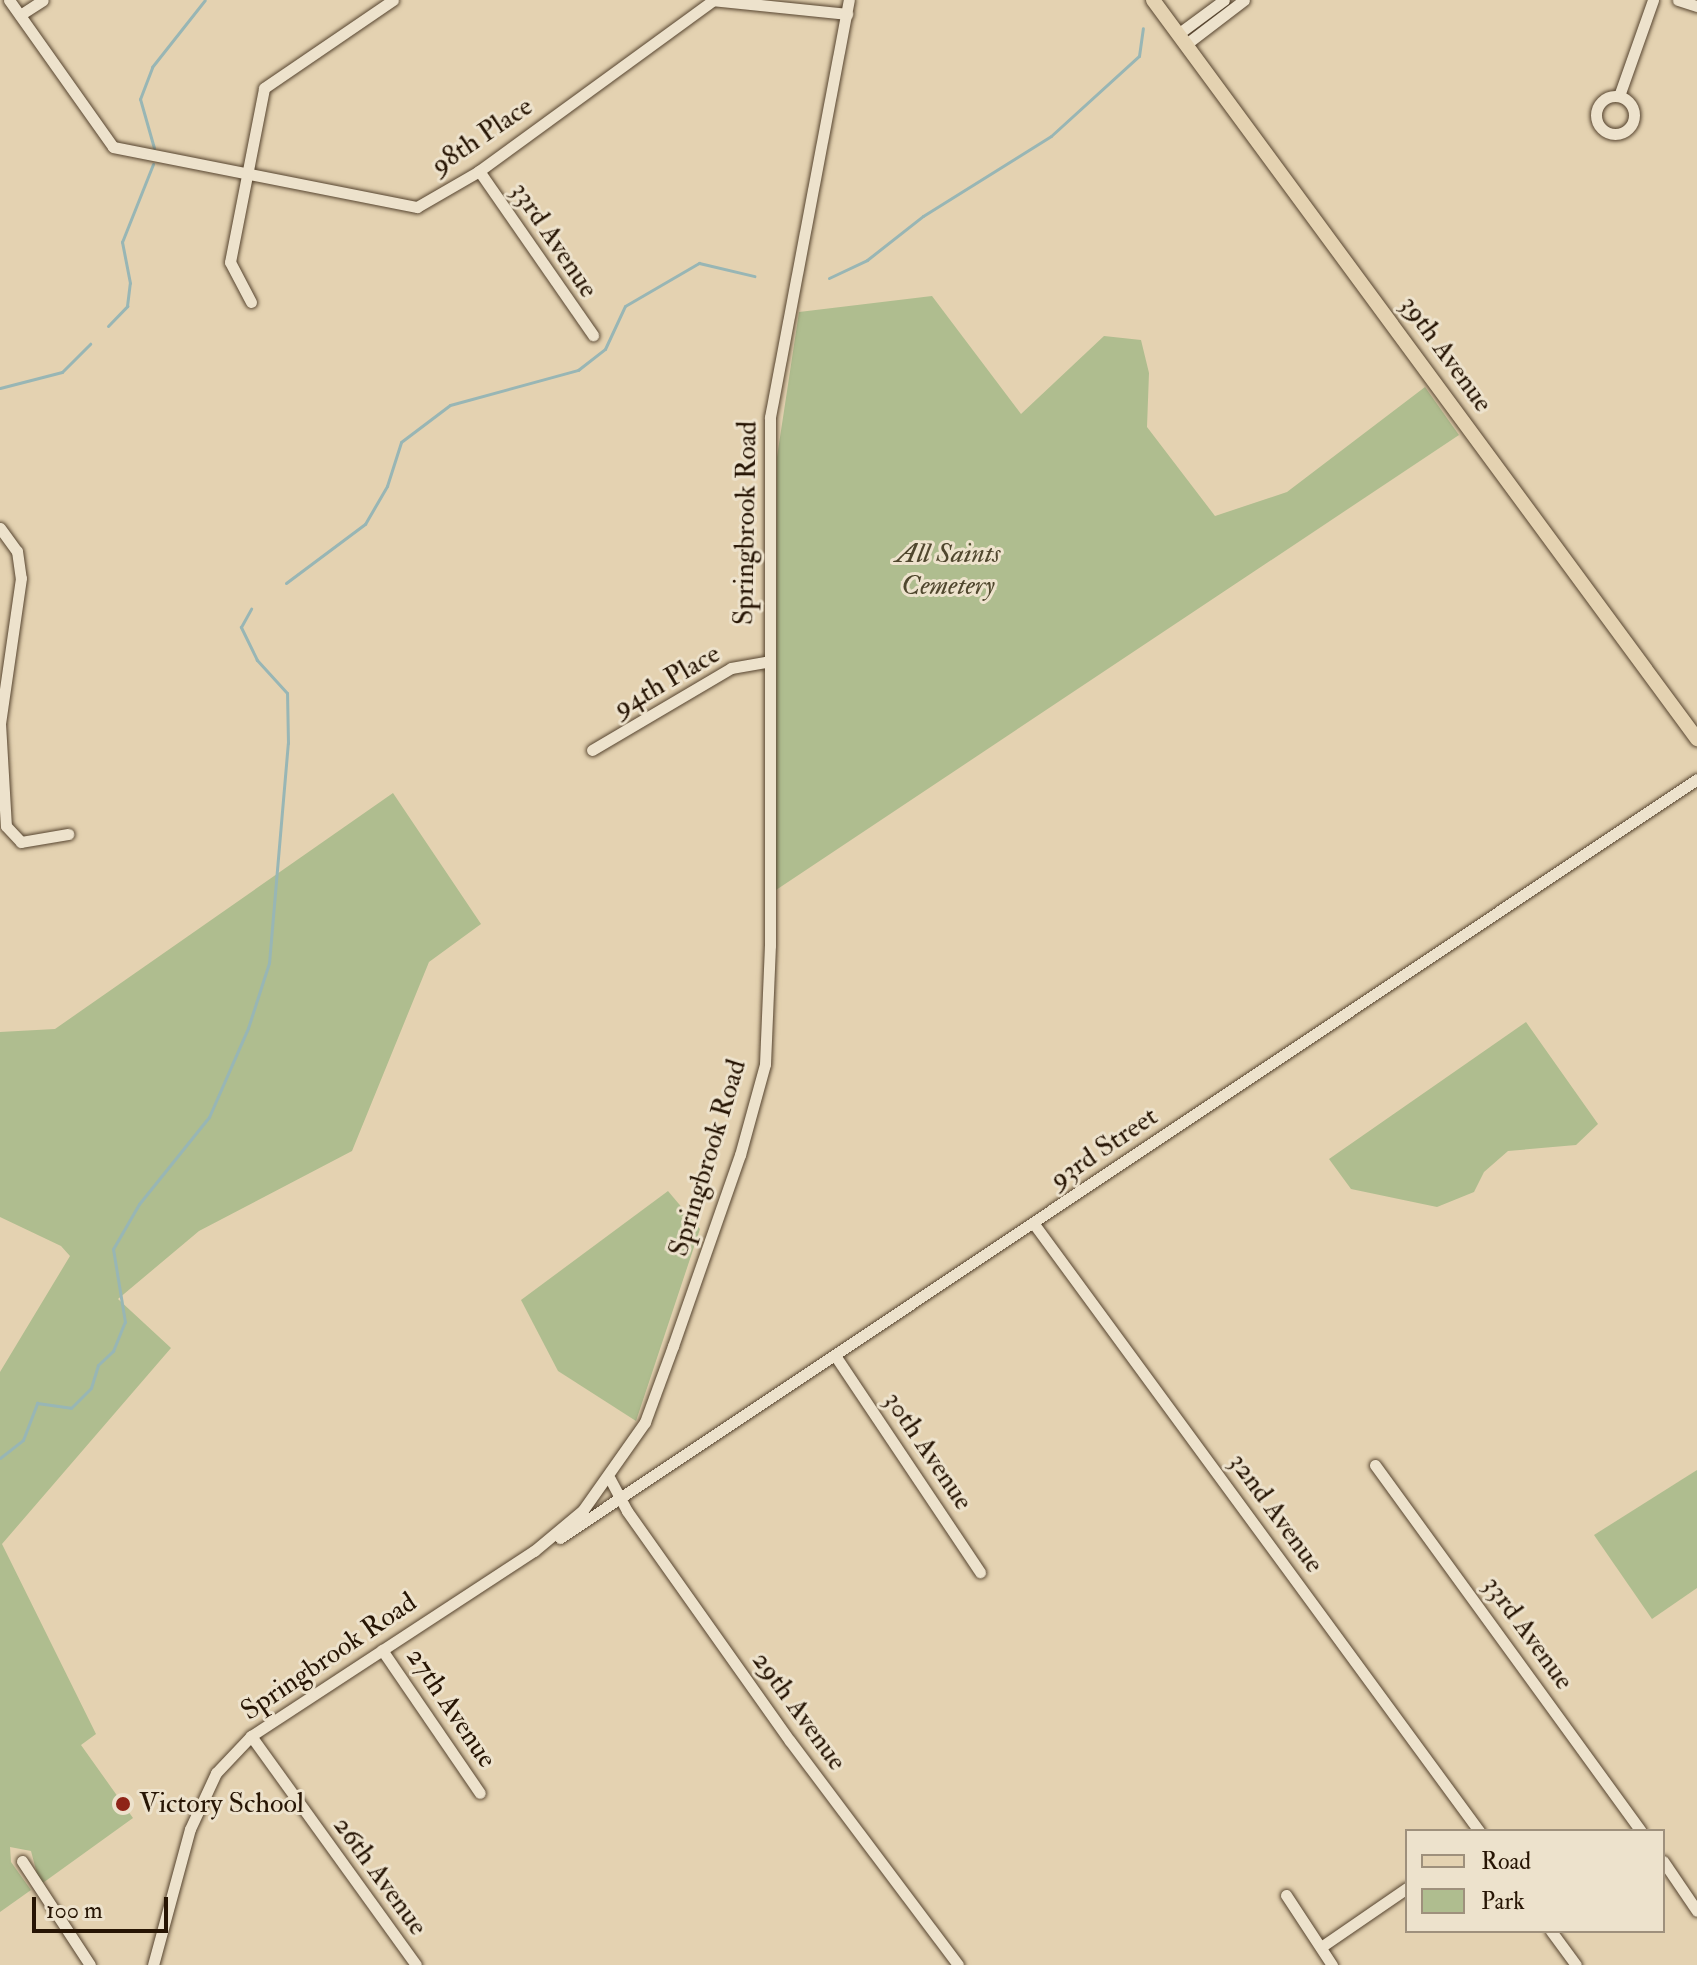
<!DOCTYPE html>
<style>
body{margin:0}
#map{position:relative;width:1697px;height:1965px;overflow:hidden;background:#e4d2b1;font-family:"IM FELL Double Pica",serif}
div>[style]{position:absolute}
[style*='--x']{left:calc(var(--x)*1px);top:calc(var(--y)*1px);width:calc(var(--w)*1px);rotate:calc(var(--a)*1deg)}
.green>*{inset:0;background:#afbd8f}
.stream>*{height:3px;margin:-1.5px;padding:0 1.5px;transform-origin:1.5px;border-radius:1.5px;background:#98b6b5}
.roads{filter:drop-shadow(0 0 2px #56442f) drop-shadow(0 0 2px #56442f)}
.minor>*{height:11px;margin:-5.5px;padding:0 5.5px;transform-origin:5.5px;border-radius:5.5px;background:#ede2cc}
.minor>.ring{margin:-5.5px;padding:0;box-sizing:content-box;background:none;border:11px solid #ede2cc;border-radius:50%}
.major>*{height:14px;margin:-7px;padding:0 7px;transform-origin:7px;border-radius:7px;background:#e4d2b1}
.dots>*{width:22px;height:22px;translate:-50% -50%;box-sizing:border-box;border:4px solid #ede2cc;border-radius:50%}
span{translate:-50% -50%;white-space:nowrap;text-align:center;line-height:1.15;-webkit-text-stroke:6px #ede2cc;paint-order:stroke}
.street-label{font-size:28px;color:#271504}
.park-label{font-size:28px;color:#50472e;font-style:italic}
.poi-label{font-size:28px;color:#271504}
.left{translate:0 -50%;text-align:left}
.legend{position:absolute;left:1405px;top:1829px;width:260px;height:104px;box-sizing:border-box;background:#ede2cc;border:2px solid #9e907c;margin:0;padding:10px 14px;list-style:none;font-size:24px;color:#271504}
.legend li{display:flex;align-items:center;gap:16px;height:40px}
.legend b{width:40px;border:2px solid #9e907c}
.scale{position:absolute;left:32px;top:1897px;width:136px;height:36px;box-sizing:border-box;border:4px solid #271504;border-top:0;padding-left:10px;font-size:24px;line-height:28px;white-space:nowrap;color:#271504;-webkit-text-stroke:6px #ede2cc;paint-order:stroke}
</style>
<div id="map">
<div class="green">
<i style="clip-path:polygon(932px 296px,1021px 414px,1104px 336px,1141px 340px,1149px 373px,1147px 427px,1215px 516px,1287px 492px,1425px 387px,1459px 435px,776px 890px,777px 457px,799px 312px)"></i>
<i style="clip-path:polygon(393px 793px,481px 924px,429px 962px,352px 1151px,199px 1231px,118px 1299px,171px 1348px,2px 1544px,96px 1734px,81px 1745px,133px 1818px,40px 1885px,31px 1851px,10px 1847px,11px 1862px,31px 1890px,0 1912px,0 1372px,70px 1256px,61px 1246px,0 1217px,0 1032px,55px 1029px)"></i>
<i style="clip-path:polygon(1526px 1022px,1598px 1124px,1576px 1145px,1508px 1151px,1484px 1172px,1474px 1192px,1437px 1207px,1351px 1189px,1329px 1159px)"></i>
<i style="clip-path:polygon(668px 1191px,700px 1229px,636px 1421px,558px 1371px,521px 1300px)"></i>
<i style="clip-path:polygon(1697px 1470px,1697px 1588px,1652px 1619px,1594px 1535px)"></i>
</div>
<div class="stream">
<i style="--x:154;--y:148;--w:51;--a:-105.9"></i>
<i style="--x:140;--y:99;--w:34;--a:-69"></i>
<i style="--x:152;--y:67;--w:85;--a:-51.7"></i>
<i style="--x:829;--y:278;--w:42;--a:-25.3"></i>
<i style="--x:867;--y:260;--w:71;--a:-38.2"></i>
<i style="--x:923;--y:216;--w:151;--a:-32"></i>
<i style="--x:1051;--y:136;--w:119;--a:-42.3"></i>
<i style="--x:1139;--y:56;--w:28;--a:-82"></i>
<i style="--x:108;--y:326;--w:28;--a:-46"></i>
<i style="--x:127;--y:306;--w:23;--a:-83"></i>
<i style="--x:130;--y:283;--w:42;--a:-101"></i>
<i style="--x:122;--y:242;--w:84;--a:-68.3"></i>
<i style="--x:0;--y:388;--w:64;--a:-14.5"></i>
<i style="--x:62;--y:372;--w:40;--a:-45"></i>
<i style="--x:286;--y:583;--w:99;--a:-36.8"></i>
<i style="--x:365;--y:524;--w:44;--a:-59.9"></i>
<i style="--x:387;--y:486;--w:46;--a:-72.3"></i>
<i style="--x:401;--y:442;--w:61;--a:-37.1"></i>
<i style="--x:450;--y:405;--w:133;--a:-15.3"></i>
<i style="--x:578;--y:370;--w:34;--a:-38"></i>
<i style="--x:605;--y:349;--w:47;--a:-65.1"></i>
<i style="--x:625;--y:306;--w:86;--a:-30.2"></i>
<i style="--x:699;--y:263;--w:57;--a:13.3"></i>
<i style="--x:0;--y:1458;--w:29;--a:-38"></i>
<i style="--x:23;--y:1440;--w:40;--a:-69"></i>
<i style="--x:37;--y:1403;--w:34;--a:8"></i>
<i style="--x:71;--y:1408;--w:28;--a:-45"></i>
<i style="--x:91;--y:1388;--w:24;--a:-73"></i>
<i style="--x:98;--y:1365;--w:21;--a:-43"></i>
<i style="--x:113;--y:1351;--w:31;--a:-68"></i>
<i style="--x:125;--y:1322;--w:74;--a:-99.3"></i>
<i style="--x:113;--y:1249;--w:52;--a:-60"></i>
<i style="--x:139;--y:1204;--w:112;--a:-51.2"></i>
<i style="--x:209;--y:1117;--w:97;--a:-66.3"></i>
<i style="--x:248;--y:1028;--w:68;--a:-72.1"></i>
<i style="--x:269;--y:963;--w:221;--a:-85.1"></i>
<i style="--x:288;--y:743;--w:50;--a:-91.1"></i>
<i style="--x:287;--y:693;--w:45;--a:-132.3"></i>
<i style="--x:257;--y:660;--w:37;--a:-116"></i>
<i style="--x:241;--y:627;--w:21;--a:-61"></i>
</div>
<div class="roads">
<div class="minor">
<i style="--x:9;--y:0;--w:180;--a:54.7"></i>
<i style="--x:113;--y:147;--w:310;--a:11.2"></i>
<i style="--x:417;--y:207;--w:72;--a:-30.1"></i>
<i style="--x:479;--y:171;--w:288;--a:-36.1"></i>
<i style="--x:712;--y:0;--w:136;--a:5.9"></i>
<i style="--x:1678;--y:0;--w:20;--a:18"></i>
<i style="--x:20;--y:15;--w:27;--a:-33"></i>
<i style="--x:1178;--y:34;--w:57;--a:-36.5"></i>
<i style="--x:1185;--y:45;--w:74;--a:-37.3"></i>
<i class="ring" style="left:1596px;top:96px;width:27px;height:27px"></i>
<i style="--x:1619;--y:96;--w:102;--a:-70.5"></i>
<i style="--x:479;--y:171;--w:200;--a:55.2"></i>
<i style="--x:251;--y:302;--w:45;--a:-117.7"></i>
<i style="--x:230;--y:262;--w:177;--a:-78.9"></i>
<i style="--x:264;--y:88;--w:156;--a:-34.3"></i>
<i style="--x:0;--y:528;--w:29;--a:54"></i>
<i style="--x:17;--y:551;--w:27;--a:82"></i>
<i style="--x:21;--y:578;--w:147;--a:98.2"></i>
<i style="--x:0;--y:723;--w:103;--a:86.7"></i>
<i style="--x:6;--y:826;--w:22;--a:47"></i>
<i style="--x:21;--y:842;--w:48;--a:-9.7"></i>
<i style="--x:592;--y:750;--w:161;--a:-30.5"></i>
<i style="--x:731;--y:668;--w:39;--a:-10"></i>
<i style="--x:1034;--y:1224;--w:753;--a:53.75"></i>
<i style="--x:836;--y:1357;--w:259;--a:56.2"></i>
<i style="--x:1375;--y:1465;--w:452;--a:54"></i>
<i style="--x:610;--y:1479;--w:36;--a:62"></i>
<i style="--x:627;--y:1511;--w:282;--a:54.7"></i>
<i style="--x:790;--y:1741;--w:280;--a:53.1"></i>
<i style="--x:560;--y:1538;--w:1367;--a:-33.72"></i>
<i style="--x:382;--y:1650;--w:173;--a:55.6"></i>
<i style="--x:251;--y:1736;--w:282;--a:54.2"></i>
<i style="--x:22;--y:1861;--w:124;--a:56.8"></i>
<i style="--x:1663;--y:1861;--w:60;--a:55.8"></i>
<i style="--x:1286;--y:1895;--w:84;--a:56.7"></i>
<i style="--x:1551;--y:1931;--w:42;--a:53.7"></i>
<i style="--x:1321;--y:1947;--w:104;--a:-34.5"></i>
<i style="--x:153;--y:1965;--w:141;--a:-74.8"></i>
<i style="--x:190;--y:1829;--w:62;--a:-65.1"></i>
<i style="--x:216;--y:1773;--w:51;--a:-46.6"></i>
<i style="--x:251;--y:1736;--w:338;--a:-33.2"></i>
<i style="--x:534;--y:1551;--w:64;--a:-39.9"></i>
<i style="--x:583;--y:1510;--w:108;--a:-54.8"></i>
<i style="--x:645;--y:1422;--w:81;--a:-69.8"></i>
<i style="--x:673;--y:1346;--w:202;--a:-70.7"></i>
<i style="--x:740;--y:1155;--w:94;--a:-74.6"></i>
<i style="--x:765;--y:1064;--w:119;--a:-87.6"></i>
<i style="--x:770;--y:945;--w:528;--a:-90"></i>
<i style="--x:770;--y:417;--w:424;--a:-79.3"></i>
</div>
<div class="major">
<i style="--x:1153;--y:0;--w:918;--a:53.64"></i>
</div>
</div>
<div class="dots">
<i style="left:123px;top:1804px;background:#8f2418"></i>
</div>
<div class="street-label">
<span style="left:482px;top:136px;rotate:-34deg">98th Place</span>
<span style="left:554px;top:240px;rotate:56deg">33rd Avenue</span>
<span style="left:1446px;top:354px;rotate:54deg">39th Avenue</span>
<span style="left:746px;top:523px;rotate:-89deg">Springbrook Road</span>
<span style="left:667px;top:681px;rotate:-30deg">94th Place</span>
<span style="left:1104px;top:1148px;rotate:-34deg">93rd Street</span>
<span style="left:708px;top:1158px;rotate:-73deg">Springbrook Road</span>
<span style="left:928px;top:1451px;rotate:56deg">30th Avenue</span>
<span style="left:1276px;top:1513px;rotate:54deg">32nd Avenue</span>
<span style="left:1528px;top:1633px;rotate:54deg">33rd Avenue</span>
<span style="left:329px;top:1657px;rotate:-34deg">Springbrook Road</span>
<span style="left:451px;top:1708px;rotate:56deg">27th Avenue</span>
<span style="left:799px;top:1711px;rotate:54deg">29th Avenue</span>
<span style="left:380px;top:1876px;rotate:54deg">26th Avenue</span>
</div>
<div class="park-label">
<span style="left:948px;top:570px">All Saints<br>Cemetery</span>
</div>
<div class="poi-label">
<span class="left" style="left:139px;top:1804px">Victory School</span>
</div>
<ul class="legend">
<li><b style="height:10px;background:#e4d2b1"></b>Road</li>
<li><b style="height:22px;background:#afbd8f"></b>Park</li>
</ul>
<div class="scale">100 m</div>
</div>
